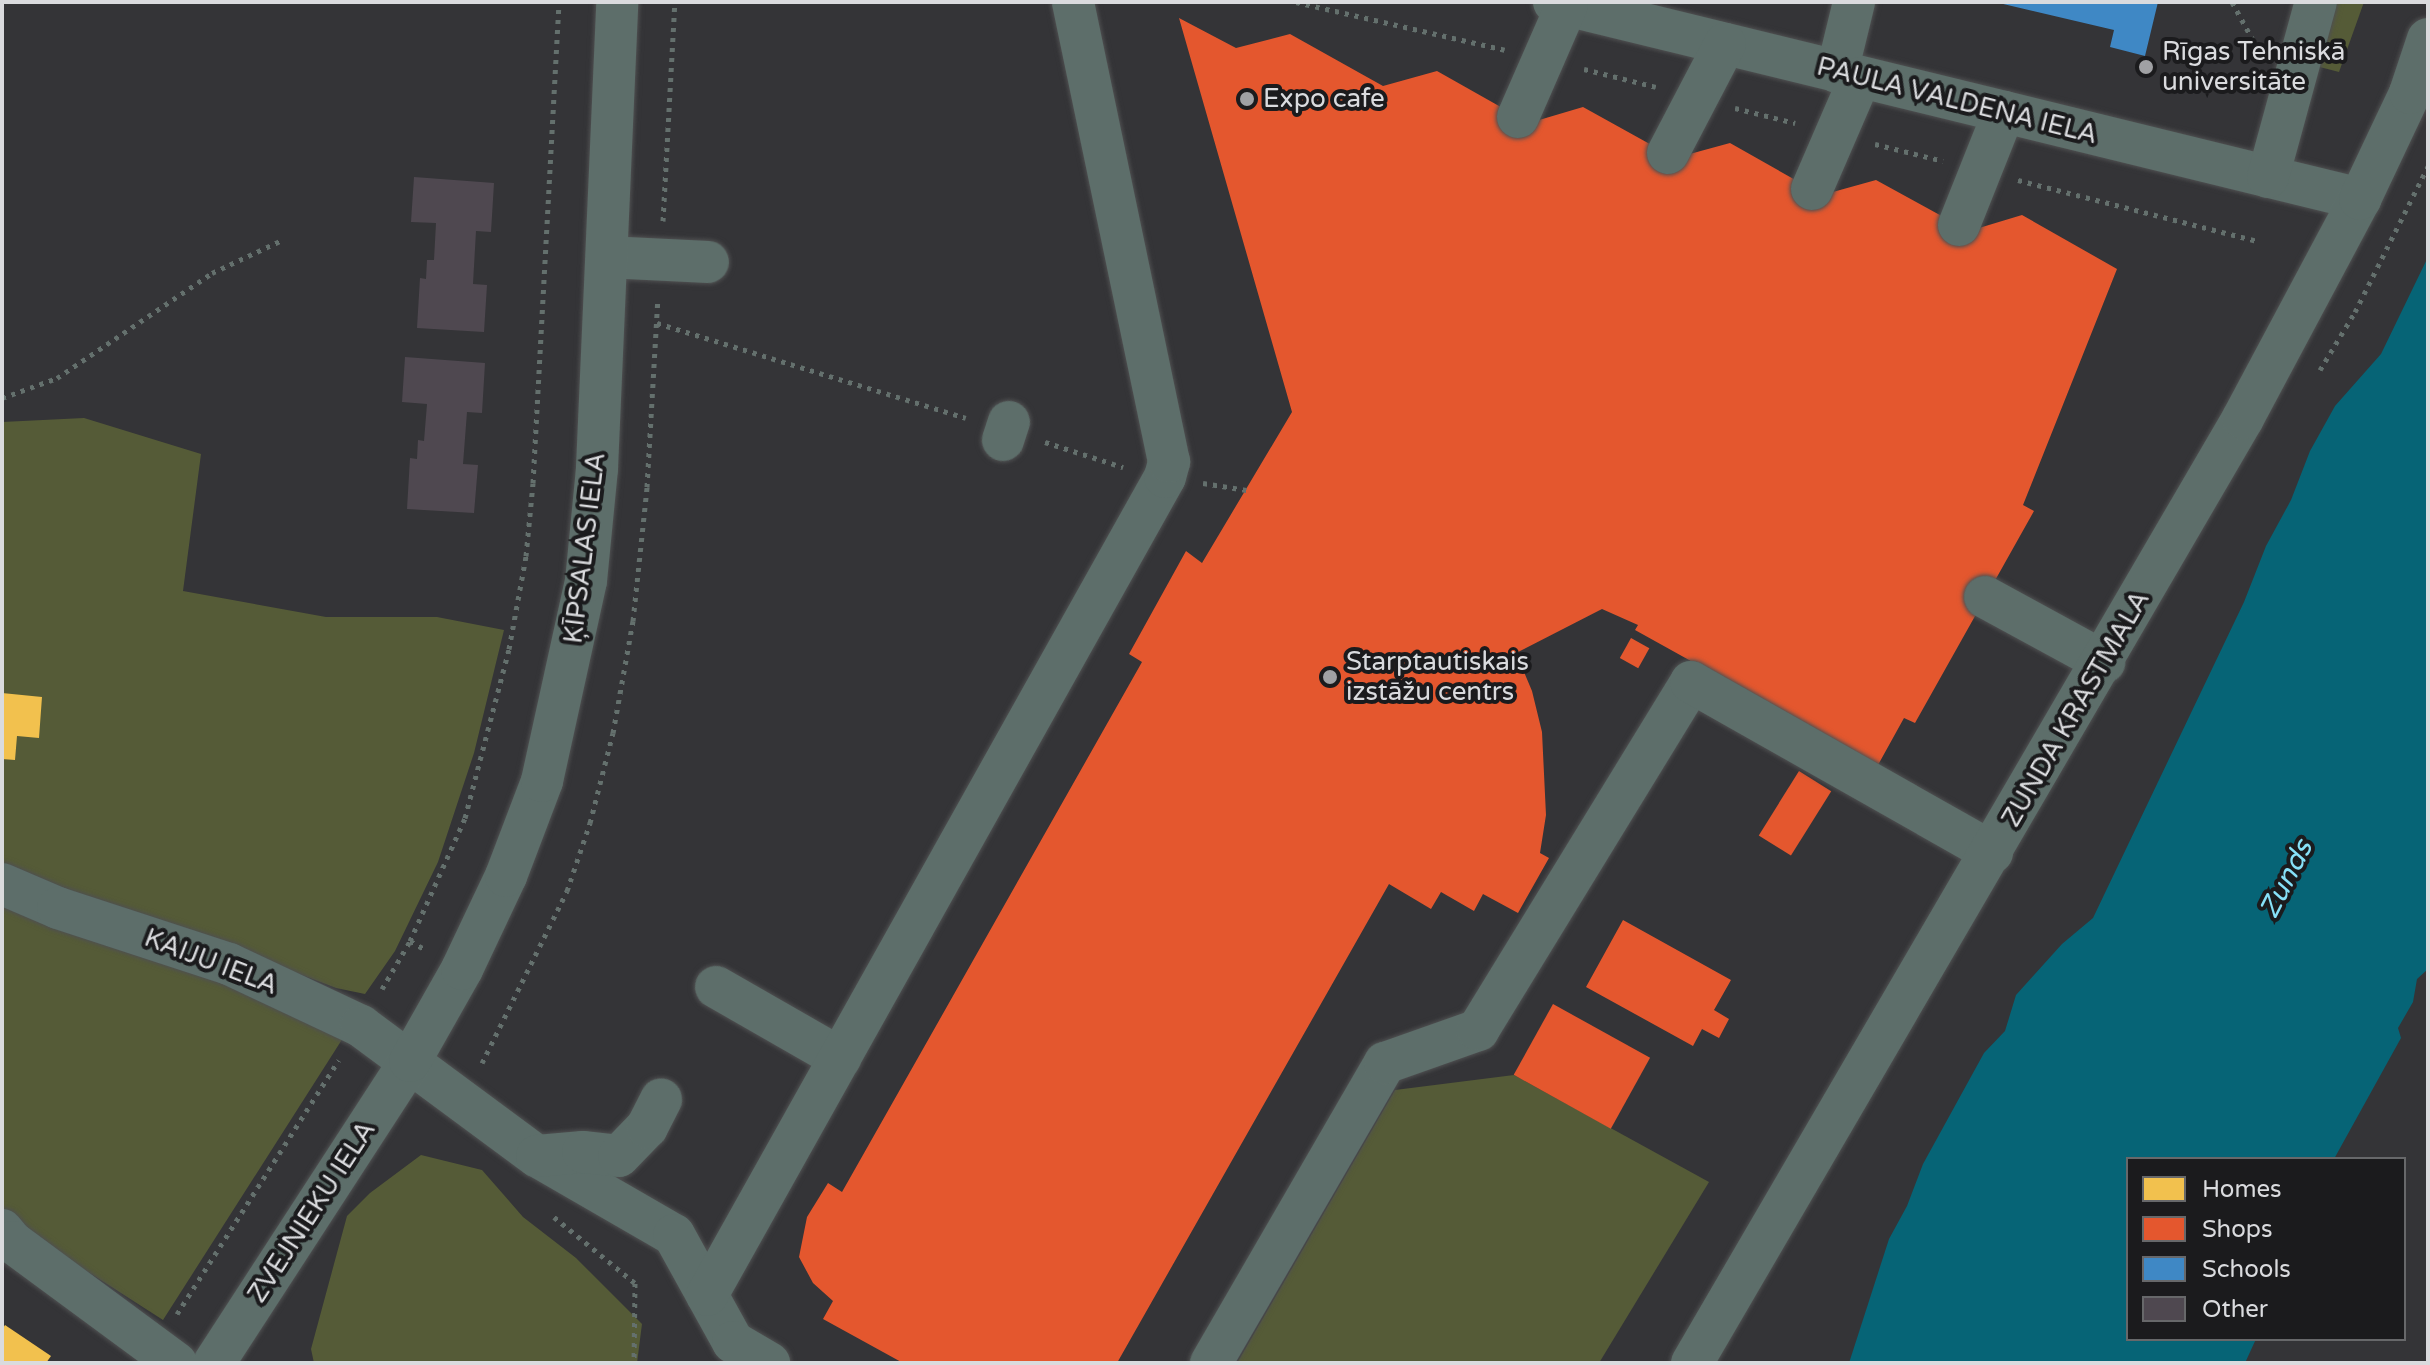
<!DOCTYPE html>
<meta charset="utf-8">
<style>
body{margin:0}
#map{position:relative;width:2430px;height:1365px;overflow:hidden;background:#343437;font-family:"Varela Round",sans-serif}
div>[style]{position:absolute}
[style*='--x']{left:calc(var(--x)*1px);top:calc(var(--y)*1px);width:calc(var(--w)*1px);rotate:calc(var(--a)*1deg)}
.green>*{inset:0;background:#555b37}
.water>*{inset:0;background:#066476}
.homes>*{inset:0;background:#f2c14e}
.shops>*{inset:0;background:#e4572e;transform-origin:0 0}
.schools>*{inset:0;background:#3f88c5}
.building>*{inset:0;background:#4f4850}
.path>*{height:5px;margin-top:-2.5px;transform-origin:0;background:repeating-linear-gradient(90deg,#64706d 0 4px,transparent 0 10px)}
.roads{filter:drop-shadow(0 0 2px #4f5051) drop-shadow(0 0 2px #4f5051)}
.minor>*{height:42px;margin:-21px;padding:0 21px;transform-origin:21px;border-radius:21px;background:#5d6e6a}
.dots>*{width:22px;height:22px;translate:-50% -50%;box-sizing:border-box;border:4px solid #1b1b1d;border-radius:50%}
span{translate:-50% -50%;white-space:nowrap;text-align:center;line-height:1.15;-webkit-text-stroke:8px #1b1b1d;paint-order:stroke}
.poi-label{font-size:26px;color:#dadbde}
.left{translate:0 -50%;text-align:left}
.street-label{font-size:26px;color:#dadbde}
.water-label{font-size:28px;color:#87e1f8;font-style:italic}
.frame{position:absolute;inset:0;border:4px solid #dadbde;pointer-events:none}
.legend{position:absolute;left:2126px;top:1157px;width:280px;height:184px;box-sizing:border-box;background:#1b1b1d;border:2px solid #67686a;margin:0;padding:10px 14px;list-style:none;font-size:24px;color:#dadbde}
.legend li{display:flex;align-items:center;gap:16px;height:40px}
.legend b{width:40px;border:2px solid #67686a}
</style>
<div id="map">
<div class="green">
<i style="clip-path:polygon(2329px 2px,2364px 2px,2339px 72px,2312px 65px)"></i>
<i style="clip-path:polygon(84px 418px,201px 454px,183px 591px,326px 617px,437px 617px,504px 630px,474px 753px,438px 862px,395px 951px,365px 994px,336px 988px,203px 937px,2px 869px,2px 422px)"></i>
<i style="clip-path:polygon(2px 907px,68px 932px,228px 979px,343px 1038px,163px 1320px,15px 1225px,2px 1206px)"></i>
<i style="clip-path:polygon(1514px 1075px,1709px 1182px,1599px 1363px,1237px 1363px,1395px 1090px)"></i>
<i style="clip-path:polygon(421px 1155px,482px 1170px,523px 1217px,576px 1258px,642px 1324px,637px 1363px,314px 1363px,311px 1349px,347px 1216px,370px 1193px)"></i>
</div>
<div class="water">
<i style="clip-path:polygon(2428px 257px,2428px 969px,2417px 979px,2413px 1002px,2398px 1028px,2401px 1038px,2334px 1159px,2128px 1159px,2128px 1339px,2256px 1339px,2245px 1363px,1849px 1363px,1889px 1239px,1907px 1206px,1923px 1164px,1984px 1053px,2005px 1031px,2016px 995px,2062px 944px,2093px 918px,2244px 602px,2266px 546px,2291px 500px,2310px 451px,2335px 406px,2381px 354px)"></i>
</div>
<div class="homes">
<i style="clip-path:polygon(2px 693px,42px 697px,39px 738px,17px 736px,15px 760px,2px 759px)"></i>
<i style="clip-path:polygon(5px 1325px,51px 1356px,46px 1363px,2px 1363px,2px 1330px)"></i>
</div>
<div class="shops">
<i style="clip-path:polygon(1179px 18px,1236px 48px,1290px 34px,1383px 86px,1437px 71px,1529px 123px,1583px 107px,1675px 158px,1730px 143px,1822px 195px,1876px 180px,1969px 231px,2022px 215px,2117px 269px,2023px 505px,2034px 511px,1915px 723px,1904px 718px,1878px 765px,1635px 630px,1638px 625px,1602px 609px,1516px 653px,1532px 691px,1542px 732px,1546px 815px,1540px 853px,1549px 858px,1518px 913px,1483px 894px,1474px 911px,1441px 892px,1431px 909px,1389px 884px,1117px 1363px,903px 1363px,823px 1319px,833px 1301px,813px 1283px,799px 1257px,807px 1217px,828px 1183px,842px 1192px,1142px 662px,1129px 654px,1186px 551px,1202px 563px,1292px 412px)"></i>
<i style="left:1631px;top:638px;width:21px;height:23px;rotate:29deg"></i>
<i style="left:1799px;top:771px;width:38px;height:76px;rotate:32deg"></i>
<i style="clip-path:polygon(1623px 920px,1731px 980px,1714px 1010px,1729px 1019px,1719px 1038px,1702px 1029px,1693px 1046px,1586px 987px)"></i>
<i style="left:1553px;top:1004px;width:111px;height:81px;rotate:29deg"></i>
</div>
<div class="schools">
<i style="clip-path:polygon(2158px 2px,2145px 56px,2110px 47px,2114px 30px,1999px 3px)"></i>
</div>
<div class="building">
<i style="clip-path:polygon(414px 177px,494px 183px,491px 232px,476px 231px,473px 284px,487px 285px,484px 332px,417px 328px,420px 278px,426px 279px,427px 260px,434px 260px,436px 223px,411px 222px)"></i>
<i style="clip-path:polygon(405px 357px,485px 363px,482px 413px,467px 412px,463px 464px,478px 465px,474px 513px,407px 509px,410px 458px,417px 459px,418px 440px,424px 441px,427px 404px,402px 402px)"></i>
</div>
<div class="path">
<i style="--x:1296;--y:2;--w:214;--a:12.9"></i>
<i style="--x:2232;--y:2;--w:56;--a:61.1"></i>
<i style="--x:1584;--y:69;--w:74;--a:14"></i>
<i style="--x:1735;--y:108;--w:62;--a:14"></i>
<i style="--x:1875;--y:144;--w:70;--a:14"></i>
<i style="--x:2018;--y:180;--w:248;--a:14.3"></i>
<i style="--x:663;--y:221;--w:219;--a:-86.9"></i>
<i style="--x:657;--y:323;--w:323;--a:17.1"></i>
<i style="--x:2320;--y:370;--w:68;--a:-58.9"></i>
<i style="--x:2355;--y:312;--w:163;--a:-63.4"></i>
<i style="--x:2;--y:398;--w:59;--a:-20"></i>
<i style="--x:57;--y:378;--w:187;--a:-34.1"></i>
<i style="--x:212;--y:273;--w:77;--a:-25.2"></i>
<i style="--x:1045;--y:442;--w:82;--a:17.8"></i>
<i style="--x:1203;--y:483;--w:44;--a:9.2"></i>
<i style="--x:410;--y:941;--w:18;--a:29"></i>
<i style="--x:382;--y:989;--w:56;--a:-59.7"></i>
<i style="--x:410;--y:941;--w:135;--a:-65.9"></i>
<i style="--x:465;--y:818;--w:175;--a:-75.4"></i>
<i style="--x:509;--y:649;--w:95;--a:-79.6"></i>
<i style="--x:526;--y:556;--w:73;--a:-84.5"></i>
<i style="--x:533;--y:483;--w:482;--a:-86.9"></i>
<i style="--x:482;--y:1063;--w:192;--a:-63.7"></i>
<i style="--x:567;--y:891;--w:72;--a:-71.3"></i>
<i style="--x:590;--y:823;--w:93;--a:-75.7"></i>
<i style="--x:613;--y:733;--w:114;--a:-79.9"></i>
<i style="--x:633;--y:621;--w:135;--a:-84"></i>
<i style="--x:647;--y:487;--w:188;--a:-86.7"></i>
<i style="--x:554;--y:1217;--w:104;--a:39.2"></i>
<i style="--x:635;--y:1283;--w:80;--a:90.7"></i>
<i style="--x:177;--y:1314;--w:301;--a:-57.5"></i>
</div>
<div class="roads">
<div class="minor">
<i style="--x:1554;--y:2;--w:830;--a:13.73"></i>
<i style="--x:1837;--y:72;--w:72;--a:-76.3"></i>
<i style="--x:1518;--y:117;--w:122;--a:-66.4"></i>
<i style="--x:1668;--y:153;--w:123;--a:-62.4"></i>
<i style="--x:2268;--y:177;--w:181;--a:-74.7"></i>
<i style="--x:1812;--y:189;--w:121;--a:-66.6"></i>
<i style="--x:1959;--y:225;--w:122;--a:-68.3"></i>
<i style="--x:607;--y:257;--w:101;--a:2.8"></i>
<i style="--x:1003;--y:440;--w:19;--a:-72"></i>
<i style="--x:1985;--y:597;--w:136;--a:28.6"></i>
<i style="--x:2;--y:884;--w:61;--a:23.2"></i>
<i style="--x:58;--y:908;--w:180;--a:18.1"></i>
<i style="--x:229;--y:964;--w:146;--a:25.2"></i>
<i style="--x:361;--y:1026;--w:219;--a:36.5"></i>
<i style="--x:537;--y:1156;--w:158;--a:30"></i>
<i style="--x:674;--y:1235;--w:122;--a:61.1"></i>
<i style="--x:733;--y:1342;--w:42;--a:30.3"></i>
<i style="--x:716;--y:987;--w:143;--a:29.8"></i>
<i style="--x:537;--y:1156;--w:46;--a:-5"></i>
<i style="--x:583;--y:1152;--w:36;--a:6"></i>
<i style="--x:619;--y:1156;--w:40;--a:-46"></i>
<i style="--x:647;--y:1127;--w:31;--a:-63"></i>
<i style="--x:2;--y:1230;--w:16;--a:50"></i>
<i style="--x:12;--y:1242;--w:204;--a:36.4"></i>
<i style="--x:707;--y:1295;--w:937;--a:-60.76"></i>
<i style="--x:1165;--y:477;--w:16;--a:-75"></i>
<i style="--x:1169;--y:462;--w:470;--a:-101.8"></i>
<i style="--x:214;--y:1363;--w:360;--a:-57"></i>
<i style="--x:410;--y:1061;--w:106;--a:-60.5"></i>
<i style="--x:462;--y:969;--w:103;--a:-64.7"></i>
<i style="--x:506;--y:876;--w:102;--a:-69.2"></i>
<i style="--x:542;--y:781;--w:205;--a:-77.6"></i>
<i style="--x:586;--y:581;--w:114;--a:-84.4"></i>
<i style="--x:597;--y:468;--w:466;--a:-87.5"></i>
<i style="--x:1211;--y:1363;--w:347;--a:-59.9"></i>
<i style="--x:1385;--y:1063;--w:99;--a:-19.5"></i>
<i style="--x:1478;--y:1030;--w:408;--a:-58.5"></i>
<i style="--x:1691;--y:682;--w:346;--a:29.5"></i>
<i style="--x:1692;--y:1363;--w:1094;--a:-59.75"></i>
<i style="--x:2243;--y:418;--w:248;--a:-61.9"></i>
<i style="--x:2360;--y:199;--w:117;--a:-64.7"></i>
<i style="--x:2410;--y:93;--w:57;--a:-71.6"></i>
</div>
</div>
<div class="dots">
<i style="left:2146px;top:67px;background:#a0a1a4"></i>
<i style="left:1247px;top:99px;background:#a0a1a4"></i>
<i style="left:1330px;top:677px;background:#a0a1a4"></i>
</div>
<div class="poi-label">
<span class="left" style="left:2162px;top:67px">Rīgas Tehniskā<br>universitāte</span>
<span class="left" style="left:1263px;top:99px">Expo cafe</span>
<span class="left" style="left:1346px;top:677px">Starptautiskais<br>izstāžu centrs</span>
</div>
<div class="street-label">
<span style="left:1957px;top:101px;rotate:14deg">PAULA VALDENA IELA</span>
<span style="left:585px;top:548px;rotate:-83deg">ĶĪPSALAS IELA</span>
<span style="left:2076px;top:709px;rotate:-60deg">ZUNDA KRASTMALA</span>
<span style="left:211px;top:962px;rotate:21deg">KAIJU IELA</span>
<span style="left:312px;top:1212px;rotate:-57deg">ZVEJNIEKU IELA</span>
</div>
<div class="water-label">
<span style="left:2286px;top:879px;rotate:-63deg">Zunds</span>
</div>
<div class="frame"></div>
<ul class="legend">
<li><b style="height:22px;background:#f2c14e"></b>Homes</li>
<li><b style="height:22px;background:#e4572e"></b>Shops</li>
<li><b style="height:22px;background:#3f88c5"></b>Schools</li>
<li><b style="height:22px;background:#4f4850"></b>Other</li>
</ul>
</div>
